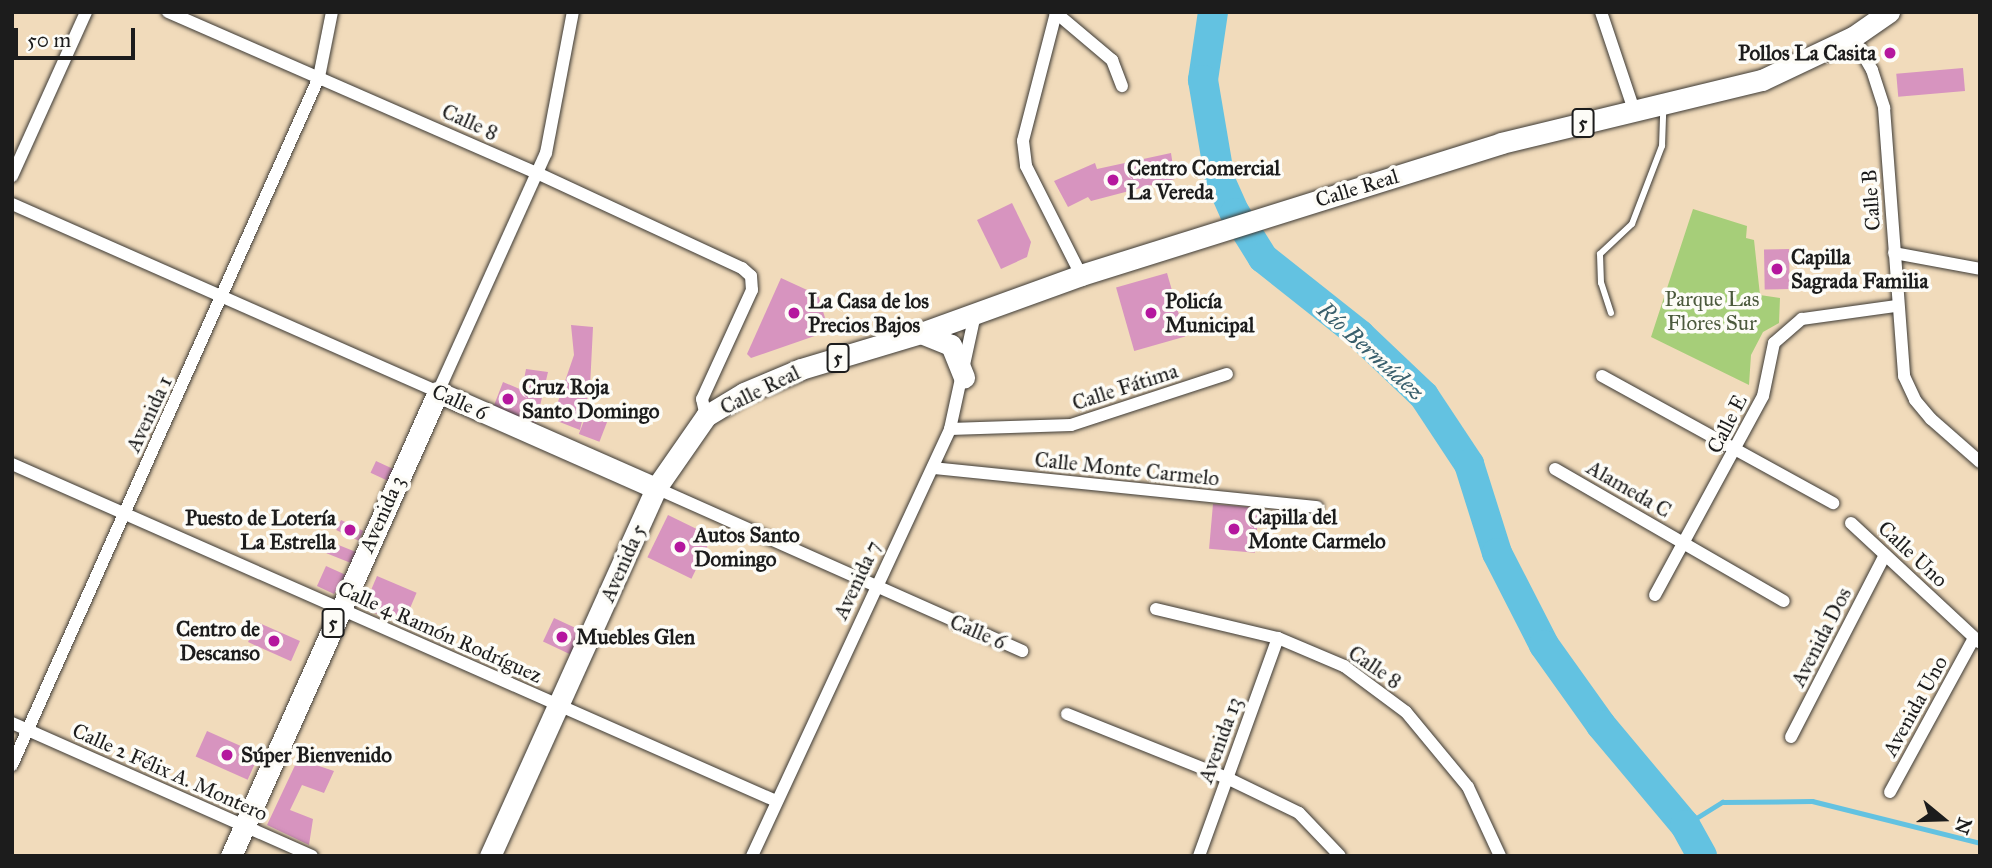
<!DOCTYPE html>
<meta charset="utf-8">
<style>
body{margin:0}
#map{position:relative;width:1992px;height:868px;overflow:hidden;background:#f1dbbb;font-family:"IM FELL Great Primer",serif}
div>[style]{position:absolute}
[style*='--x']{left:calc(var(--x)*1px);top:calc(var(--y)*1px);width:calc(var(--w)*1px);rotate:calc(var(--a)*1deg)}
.green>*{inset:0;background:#a6ce79}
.stream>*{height:5px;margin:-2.5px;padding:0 2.5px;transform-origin:2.5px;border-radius:2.5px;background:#63c2e1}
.river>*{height:30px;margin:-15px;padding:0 15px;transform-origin:15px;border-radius:15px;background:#63c2e1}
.building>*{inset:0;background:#d794bf;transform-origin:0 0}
.roads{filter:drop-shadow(0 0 2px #3c3934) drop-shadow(0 0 2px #3c3934)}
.lane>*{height:6px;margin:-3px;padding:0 3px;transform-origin:3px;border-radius:3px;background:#fff}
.street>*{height:12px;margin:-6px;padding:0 6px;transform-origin:6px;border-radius:6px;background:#fff}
.primary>*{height:21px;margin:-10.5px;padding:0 10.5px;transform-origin:10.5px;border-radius:10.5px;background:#fff}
.dots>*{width:19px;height:19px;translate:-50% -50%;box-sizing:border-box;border:4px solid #fdfcf7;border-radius:50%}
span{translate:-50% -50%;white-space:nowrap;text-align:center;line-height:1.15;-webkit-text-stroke:7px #fdfcf7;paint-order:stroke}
.shield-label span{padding:2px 5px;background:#fdfcf7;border:2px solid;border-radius:5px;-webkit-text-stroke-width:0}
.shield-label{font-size:19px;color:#1c1c1c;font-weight:700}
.poi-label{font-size:21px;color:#1c1c1c;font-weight:700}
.right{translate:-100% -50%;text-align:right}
.left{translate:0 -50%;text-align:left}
.street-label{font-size:21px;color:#1c1c1c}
.park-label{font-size:21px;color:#4c5a3d}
.water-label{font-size:23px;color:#385e6b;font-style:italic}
.frame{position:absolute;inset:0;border:14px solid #1c1c1c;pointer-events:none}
.north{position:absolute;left:1908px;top:784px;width:70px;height:70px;-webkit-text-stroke:5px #fdfcf7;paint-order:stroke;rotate:109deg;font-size:19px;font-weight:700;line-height:28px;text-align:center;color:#1c1c1c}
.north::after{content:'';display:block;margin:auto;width:24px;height:32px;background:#1c1c1c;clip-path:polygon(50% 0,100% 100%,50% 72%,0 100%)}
.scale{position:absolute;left:14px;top:28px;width:121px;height:32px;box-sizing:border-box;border:4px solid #1c1c1c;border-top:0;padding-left:9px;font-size:21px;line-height:24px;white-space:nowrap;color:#1c1c1c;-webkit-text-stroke:5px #fdfcf7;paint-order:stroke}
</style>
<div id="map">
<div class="green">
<i style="clip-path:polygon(1693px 209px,1747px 226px,1746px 238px,1754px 240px,1760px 295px,1780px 298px,1779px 323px,1763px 332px,1751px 355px,1749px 385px,1651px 337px)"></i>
</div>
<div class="stream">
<i style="--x:1685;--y:825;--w:44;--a:-31.9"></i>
<i style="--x:1722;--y:802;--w:90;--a:-0.6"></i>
<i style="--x:1812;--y:801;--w:173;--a:14"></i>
</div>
<div class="river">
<i style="--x:1213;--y:12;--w:69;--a:98.4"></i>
<i style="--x:1203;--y:80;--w:101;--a:80.4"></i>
<i style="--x:1220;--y:180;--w:36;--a:66"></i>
<i style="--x:1235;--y:213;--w:53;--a:58.1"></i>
<i style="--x:1263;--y:258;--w:124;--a:38.4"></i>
<i style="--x:1360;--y:335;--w:88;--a:43.6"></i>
<i style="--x:1424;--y:396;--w:82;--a:56.5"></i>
<i style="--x:1469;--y:464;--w:93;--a:72.5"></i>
<i style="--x:1497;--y:553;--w:103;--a:62.9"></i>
<i style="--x:1544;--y:645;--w:98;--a:54.5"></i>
<i style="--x:1601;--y:725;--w:131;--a:50"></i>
<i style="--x:1685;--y:825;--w:35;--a:61"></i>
</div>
<div class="building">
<i style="left:1963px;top:68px;width:23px;height:67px;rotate:85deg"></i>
<i style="clip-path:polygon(1171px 153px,1175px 179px,1091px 201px,1088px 197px,1068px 207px,1054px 181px,1095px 163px,1097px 169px)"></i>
<i style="clip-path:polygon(1012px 203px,1031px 242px,1027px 257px,1001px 269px,977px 220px)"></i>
<i style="left:1789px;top:249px;width:40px;height:25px;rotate:89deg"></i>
<i style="left:1167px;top:273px;width:66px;height:53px;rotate:74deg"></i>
<i style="clip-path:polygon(781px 278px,818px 295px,829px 331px,751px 358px,747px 354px)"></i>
<i style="clip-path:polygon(571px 325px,593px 327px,590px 387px,580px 430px,552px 419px,574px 355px)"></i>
<i style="clip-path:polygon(526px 369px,548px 372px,536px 423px,493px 408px,503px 382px,522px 390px)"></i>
<i style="left:590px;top:405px;width:22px;height:31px;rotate:21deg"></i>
<i style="left:376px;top:461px;width:19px;height:13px;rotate:25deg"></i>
<i style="left:1213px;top:504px;width:46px;height:45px;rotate:5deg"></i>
<i style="left:668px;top:515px;width:49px;height:47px;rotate:26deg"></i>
<i style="left:341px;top:520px;width:25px;height:11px;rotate:26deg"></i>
<i style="left:331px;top:542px;width:27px;height:12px;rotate:22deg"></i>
<i style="clip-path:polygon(326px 566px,346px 575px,334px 594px,317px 586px)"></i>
<i style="left:377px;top:576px;width:43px;height:35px;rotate:23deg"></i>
<i style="left:554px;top:618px;width:31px;height:26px;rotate:25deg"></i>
<i style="left:257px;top:622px;width:47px;height:22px;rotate:24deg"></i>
<i style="left:207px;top:731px;width:57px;height:28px;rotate:24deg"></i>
<i style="clip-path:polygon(298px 759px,334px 771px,324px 793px,302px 785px,290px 810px,313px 819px,309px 845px,267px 825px)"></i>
</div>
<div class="roads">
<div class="lane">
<i style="--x:1611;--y:313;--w:32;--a:-108"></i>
<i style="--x:1601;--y:283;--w:29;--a:-92"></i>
<i style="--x:1600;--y:254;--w:44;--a:-43.2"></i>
<i style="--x:1632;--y:224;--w:84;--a:-69"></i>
<i style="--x:1662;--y:146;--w:37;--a:-88"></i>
</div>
<div class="street">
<i style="--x:168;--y:12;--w:403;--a:23.6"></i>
<i style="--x:537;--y:173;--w:226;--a:24.9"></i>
<i style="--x:742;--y:268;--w:12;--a:42"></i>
<i style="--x:751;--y:276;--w:14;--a:86"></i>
<i style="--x:752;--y:290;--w:120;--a:114.6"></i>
<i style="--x:702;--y:399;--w:17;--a:77"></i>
<i style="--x:1055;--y:12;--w:75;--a:40.1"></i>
<i style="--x:1112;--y:60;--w:28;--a:69"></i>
<i style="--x:1601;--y:12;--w:103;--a:71.4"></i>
<i style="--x:1056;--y:13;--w:132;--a:104.5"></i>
<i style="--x:1023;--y:141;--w:25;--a:83"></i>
<i style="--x:1026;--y:166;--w:122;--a:63.2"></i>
<i style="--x:1853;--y:37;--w:38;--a:60"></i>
<i style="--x:1872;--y:70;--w:40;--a:72"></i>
<i style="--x:1884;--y:108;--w:269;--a:85.7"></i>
<i style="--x:1904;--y:376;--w:26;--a:65"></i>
<i style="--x:1915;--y:400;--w:25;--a:50"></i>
<i style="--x:1931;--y:419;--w:65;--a:41.3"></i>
<i style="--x:12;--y:176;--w:180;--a:-65.7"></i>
<i style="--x:12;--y:204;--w:466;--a:23.8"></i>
<i style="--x:438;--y:392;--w:262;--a:-65.7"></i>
<i style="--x:546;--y:153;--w:144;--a:-79.2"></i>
<i style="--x:1894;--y:253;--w:87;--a:10.5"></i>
<i style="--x:1602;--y:376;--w:264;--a:28.8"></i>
<i style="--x:950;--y:429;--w:121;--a:-1.9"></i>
<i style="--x:1071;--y:425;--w:164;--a:-18.1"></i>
<i style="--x:12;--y:464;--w:835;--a:23.8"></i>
<i style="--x:933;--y:468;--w:386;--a:5.8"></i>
<i style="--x:1555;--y:469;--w:264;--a:30"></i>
<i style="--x:656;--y:488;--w:401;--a:24"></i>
<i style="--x:1851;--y:523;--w:175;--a:42.9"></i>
<i style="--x:1655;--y:595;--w:226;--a:-61.5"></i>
<i style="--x:1763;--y:396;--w:54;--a:-78.3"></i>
<i style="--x:1774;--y:343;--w:37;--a:-41"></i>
<i style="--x:1802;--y:319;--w:95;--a:-7.9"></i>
<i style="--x:1156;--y:609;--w:125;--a:13.4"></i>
<i style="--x:1278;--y:638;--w:72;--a:23"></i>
<i style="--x:1344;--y:666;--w:77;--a:36.6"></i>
<i style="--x:1406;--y:712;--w:97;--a:50.4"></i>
<i style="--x:1468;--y:787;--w:76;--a:65.1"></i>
<i style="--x:1067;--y:714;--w:172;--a:21.8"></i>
<i style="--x:1227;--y:778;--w:80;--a:25.9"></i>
<i style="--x:1299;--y:813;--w:59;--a:46.4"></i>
<i style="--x:12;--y:723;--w:328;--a:23.9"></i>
<i style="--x:1791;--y:737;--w:205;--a:-62.7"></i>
<i style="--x:12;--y:765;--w:753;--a:-65.95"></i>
<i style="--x:319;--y:77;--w:66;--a:-78.7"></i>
<i style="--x:1890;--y:792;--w:175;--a:-61.4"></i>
<i style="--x:752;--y:856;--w:471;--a:-65.1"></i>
<i style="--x:950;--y:429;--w:118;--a:-77.7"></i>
<i style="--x:1199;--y:856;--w:232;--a:-70.1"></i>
</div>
<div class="primary">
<i style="--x:921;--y:333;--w:32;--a:22"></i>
<i style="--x:951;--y:345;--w:35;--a:68"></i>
<i style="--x:231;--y:856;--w:508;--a:-65.96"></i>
<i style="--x:438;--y:392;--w:238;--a:23.8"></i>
<i style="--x:490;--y:856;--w:404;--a:-65.7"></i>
<i style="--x:656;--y:488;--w:88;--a:-55.2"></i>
<i style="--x:706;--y:416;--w:44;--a:-31.2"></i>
<i style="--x:744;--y:393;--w:62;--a:-22.8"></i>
<i style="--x:801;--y:369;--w:125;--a:-16.7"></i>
<i style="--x:921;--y:333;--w:170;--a:-19.9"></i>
<i style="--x:1081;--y:275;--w:440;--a:-17.4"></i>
<i style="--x:1501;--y:143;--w:268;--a:-13.6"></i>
<i style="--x:1762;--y:80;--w:101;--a:-25.3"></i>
<i style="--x:1853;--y:37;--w:44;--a:-34.8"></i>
</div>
</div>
<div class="dots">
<i style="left:1890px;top:53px;background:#b5179e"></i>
<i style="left:1113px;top:180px;background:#b5179e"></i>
<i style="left:1777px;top:269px;background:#b5179e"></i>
<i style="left:794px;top:313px;background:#b5179e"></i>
<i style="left:1151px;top:313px;background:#b5179e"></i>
<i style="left:508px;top:399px;background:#b5179e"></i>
<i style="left:1234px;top:529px;background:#b5179e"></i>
<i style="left:350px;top:530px;background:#b5179e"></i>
<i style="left:680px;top:547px;background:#b5179e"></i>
<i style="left:562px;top:637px;background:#b5179e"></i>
<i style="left:274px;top:641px;background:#b5179e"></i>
<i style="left:227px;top:755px;background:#b5179e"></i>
</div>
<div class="shield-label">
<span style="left:1583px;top:123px">5</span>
<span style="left:838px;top:358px">5</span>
<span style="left:333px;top:623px">5</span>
</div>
<div class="poi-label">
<span class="right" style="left:1876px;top:53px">Pollos La Casita</span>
<span class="left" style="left:1127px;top:180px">Centro Comercial<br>La Vereda</span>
<span class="left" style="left:1791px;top:269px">Capilla<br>Sagrada Familia</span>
<span class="left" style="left:808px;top:313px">La Casa de los<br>Precios Bajos</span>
<span class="left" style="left:1165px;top:313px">Policía<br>Municipal</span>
<span class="left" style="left:522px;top:399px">Cruz Roja<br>Santo Domingo</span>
<span class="left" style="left:1248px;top:529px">Capilla del<br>Monte Carmelo</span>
<span class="right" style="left:336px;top:530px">Puesto de Lotería<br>La Estrella</span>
<span class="left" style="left:694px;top:547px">Autos Santo<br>Domingo</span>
<span class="right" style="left:260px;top:641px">Centro de<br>Descanso</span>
<span class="left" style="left:576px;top:637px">Muebles Glen</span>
<span class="left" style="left:241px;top:755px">Súper Bienvenido</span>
</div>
<div class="street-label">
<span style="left:470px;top:122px;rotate:24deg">Calle 8</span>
<span style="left:1357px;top:188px;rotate:-17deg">Calle Real</span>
<span style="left:1871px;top:200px;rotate:-94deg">Calle B</span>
<span style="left:1125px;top:387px;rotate:-18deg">Calle Fátima</span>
<span style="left:760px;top:390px;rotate:-26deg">Calle Real</span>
<span style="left:460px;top:402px;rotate:24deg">Calle 6</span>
<span style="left:149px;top:414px;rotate:-65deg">Avenida 1</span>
<span style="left:1727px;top:424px;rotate:-63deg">Calle E</span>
<span style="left:1127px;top:469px;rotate:6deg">Calle Monte Carmelo</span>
<span style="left:1629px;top:489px;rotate:30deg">Alameda C</span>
<span style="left:382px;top:514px;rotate:-66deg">Avenida 3</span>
<span style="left:1913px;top:554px;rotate:43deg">Calle Uno</span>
<span style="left:623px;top:563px;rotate:-66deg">Avenida 5</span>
<span style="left:857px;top:580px;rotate:-65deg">Avenida 7</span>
<span style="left:440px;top:632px;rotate:24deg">Calle 4 Ramón Rodríguez</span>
<span style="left:978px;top:632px;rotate:23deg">Calle 6</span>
<span style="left:1821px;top:637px;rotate:-63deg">Avenida Dos</span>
<span style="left:1375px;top:667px;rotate:34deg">Calle 8</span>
<span style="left:1915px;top:706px;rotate:-61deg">Avenida Uno</span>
<span style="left:1220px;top:740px;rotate:-70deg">Avenida 13</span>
<span style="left:170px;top:772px;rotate:24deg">Calle 2 Félix A. Montero</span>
</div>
<div class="park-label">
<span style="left:1712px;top:311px">Parque Las<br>Flores Sur</span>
</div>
<div class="water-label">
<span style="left:1371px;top:351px;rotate:42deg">Río Bermúdez</span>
</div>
<div class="frame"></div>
<div class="north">N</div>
<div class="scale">50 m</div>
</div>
